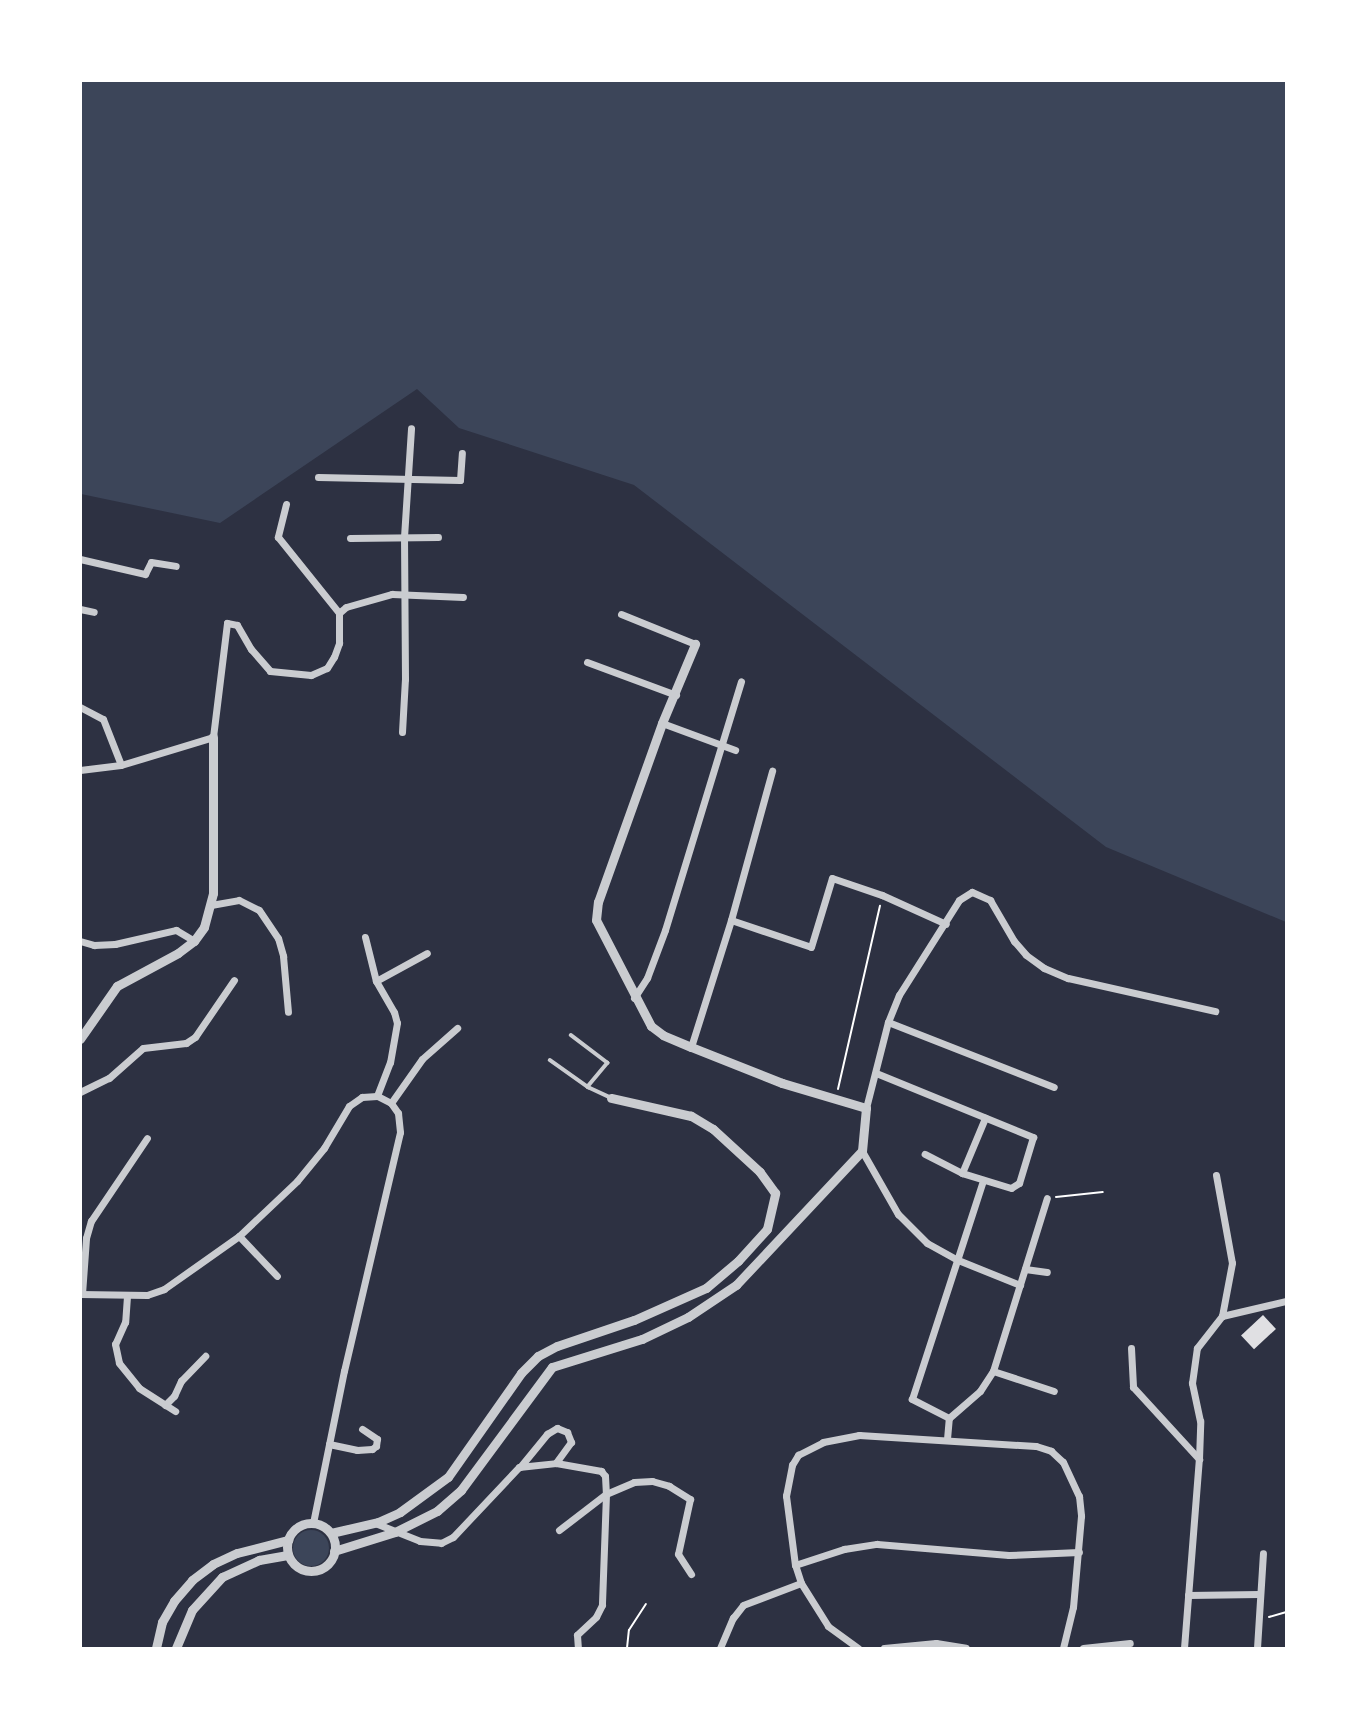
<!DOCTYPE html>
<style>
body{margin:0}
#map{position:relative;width:1367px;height:1729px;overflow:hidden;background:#2d3142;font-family:Rubik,sans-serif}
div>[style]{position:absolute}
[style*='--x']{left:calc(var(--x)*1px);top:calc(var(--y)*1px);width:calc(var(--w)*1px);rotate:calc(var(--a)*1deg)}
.green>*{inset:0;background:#3c4559}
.round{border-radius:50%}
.building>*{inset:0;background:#e0e0e3;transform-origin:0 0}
.path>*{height:2px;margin:-1px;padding:0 1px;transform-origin:1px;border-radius:1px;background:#fff}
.service>*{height:3.5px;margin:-1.75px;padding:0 1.75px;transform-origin:1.75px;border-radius:1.75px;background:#caccd0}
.minor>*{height:7px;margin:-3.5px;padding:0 3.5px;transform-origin:3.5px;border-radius:3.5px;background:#caccd0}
.tertiary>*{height:9px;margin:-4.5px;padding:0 4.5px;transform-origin:4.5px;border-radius:4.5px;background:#caccd0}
.tertiary>.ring{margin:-4.5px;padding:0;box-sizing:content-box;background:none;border:9px solid #caccd0;border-radius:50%}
span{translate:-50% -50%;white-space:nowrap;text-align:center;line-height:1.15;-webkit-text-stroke:7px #fff;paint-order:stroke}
.frame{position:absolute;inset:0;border:82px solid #fff;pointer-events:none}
</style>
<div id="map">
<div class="green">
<i style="clip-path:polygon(81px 80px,1286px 81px,1286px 922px,1106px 847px,634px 485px,459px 428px,417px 389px,220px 523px,81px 494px)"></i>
<i class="round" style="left:293px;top:1530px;width:36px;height:36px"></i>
</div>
<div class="building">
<i style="left:1263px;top:1315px;width:19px;height:30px;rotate:47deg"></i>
</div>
<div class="path">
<i style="--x:838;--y:1089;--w:188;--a:-77.1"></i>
<i style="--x:1056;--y:1197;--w:47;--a:-6.1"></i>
<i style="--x:1269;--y:1617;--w:18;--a:-16"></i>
<i style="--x:627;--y:1648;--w:18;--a:-84"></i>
<i style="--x:629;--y:1630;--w:31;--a:-57"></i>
</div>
<div class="service">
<i style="--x:571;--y:1035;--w:46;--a:37.1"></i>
<i style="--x:608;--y:1063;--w:31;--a:130"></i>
<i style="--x:550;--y:1060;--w:47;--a:35.4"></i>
<i style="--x:588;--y:1087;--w:23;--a:25"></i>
</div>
<div class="minor">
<i style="--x:318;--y:477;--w:142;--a:1.2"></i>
<i style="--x:460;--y:480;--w:27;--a:-86"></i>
<i style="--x:286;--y:504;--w:34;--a:104"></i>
<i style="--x:278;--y:537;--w:97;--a:51.2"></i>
<i style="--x:350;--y:538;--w:88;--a:-0.7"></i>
<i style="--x:80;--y:559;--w:67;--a:13"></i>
<i style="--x:145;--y:574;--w:13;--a:-63"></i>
<i style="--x:151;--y:562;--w:25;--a:9"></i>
<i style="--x:80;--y:609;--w:14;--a:12"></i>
<i style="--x:621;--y:614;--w:80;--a:22.1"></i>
<i style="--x:587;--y:662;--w:95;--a:20.3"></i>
<i style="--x:80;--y:707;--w:26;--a:28"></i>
<i style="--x:103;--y:719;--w:49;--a:68.6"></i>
<i style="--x:662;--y:723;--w:78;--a:20.3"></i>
<i style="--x:402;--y:732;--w:53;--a:-86.8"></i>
<i style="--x:405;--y:679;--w:142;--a:-90.4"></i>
<i style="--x:404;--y:537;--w:109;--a:-86.3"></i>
<i style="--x:80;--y:770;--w:41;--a:-7"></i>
<i style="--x:121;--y:765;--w:96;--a:-16.9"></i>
<i style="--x:213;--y:737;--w:115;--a:-83"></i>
<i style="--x:227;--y:623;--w:10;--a:11"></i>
<i style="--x:237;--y:625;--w:28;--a:60"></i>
<i style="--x:251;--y:649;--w:29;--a:49"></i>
<i style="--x:270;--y:671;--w:41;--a:5.6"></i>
<i style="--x:311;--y:675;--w:17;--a:-24"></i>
<i style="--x:327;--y:668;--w:13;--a:-58"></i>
<i style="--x:334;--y:657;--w:15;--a:-70"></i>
<i style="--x:339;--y:643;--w:30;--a:-90"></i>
<i style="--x:339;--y:613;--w:9;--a:-41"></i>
<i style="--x:346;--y:607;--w:48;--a:-15.8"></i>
<i style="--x:392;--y:594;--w:71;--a:2.4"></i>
<i style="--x:211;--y:905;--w:28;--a:-10"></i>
<i style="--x:239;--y:900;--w:22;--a:27"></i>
<i style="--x:259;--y:910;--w:34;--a:56"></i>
<i style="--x:278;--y:938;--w:19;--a:74"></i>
<i style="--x:283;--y:956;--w:56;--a:84.9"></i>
<i style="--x:731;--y:920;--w:84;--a:18.6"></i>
<i style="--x:811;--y:947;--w:72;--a:-73.1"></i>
<i style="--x:832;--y:878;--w:53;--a:18.8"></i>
<i style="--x:882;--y:895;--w:70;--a:24.4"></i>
<i style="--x:365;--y:937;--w:45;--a:76"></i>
<i style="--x:376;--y:981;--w:36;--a:60"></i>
<i style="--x:394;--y:1012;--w:11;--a:75"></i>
<i style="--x:397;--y:1023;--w:40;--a:100"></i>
<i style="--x:390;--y:1062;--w:36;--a:111"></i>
<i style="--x:80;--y:941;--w:15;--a:16"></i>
<i style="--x:94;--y:945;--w:21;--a:-3"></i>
<i style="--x:115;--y:944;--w:63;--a:-12.9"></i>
<i style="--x:176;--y:930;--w:21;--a:31"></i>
<i style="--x:376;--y:981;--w:58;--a:-28.8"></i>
<i style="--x:634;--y:998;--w:24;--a:-57"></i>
<i style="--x:647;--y:978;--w:51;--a:-69.4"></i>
<i style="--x:665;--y:930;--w:260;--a:-73"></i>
<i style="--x:888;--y:1022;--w:178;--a:21.4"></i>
<i style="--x:691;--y:1047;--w:133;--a:-72.5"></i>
<i style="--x:731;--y:920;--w:155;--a:-74.6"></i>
<i style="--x:876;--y:1073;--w:170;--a:22.2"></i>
<i style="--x:1033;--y:1137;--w:48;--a:106.9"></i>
<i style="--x:1019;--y:1183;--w:9;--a:148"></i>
<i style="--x:1011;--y:1188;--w:51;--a:-163"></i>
<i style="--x:962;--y:1173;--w:42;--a:-152.8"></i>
<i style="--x:80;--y:1092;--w:32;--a:-26"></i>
<i style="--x:109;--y:1078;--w:45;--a:-41.4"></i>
<i style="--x:143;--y:1048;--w:43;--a:-6.6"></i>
<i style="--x:186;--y:1043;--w:11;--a:-34"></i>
<i style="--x:195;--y:1037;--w:69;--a:-55.6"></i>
<i style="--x:391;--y:1103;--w:54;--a:-54.8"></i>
<i style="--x:422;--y:1059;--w:47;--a:-41.5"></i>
<i style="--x:866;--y:1108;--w:89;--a:-75.7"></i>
<i style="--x:888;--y:1022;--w:29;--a:-68"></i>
<i style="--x:899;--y:995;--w:112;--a:-57.7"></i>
<i style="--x:959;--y:900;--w:15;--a:-32"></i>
<i style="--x:972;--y:892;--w:20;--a:24"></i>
<i style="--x:990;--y:900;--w:48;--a:59.7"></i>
<i style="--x:1014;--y:941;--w:18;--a:49"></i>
<i style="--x:1026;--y:955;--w:22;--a:36"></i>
<i style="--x:1044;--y:968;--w:26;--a:23"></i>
<i style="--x:1068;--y:978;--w:151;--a:12.7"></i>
<i style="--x:862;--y:1151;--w:73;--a:60.3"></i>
<i style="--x:898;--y:1214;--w:41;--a:45"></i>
<i style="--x:927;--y:1243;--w:35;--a:29"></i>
<i style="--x:958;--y:1260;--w:67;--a:22"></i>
<i style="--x:962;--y:1173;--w:60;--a:-67.3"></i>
<i style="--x:1216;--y:1175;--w:89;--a:79.7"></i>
<i style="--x:1232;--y:1263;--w:54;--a:100.7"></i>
<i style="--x:239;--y:1236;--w:55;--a:46.5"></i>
<i style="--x:1025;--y:1269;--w:22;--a:8"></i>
<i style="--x:80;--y:1294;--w:67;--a:0.9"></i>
<i style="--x:147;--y:1295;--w:18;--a:-19"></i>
<i style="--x:164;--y:1289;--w:92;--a:-35.2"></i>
<i style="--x:239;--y:1236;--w:80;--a:-43.5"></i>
<i style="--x:297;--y:1181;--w:43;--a:-50.7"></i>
<i style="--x:324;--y:1148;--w:49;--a:-59.2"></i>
<i style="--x:349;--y:1106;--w:16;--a:-35"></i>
<i style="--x:362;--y:1097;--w:15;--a:-4"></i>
<i style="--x:82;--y:1294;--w:56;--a:-85.9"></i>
<i style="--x:86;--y:1238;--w:18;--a:-74"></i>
<i style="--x:91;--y:1221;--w:100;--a:-56"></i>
<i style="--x:127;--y:1296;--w:26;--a:94"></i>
<i style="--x:125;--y:1322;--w:24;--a:114"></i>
<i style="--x:115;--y:1344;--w:19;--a:78"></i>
<i style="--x:119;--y:1363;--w:32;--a:51"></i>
<i style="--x:139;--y:1388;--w:43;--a:32.6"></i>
<i style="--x:1131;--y:1348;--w:39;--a:87"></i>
<i style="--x:1133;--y:1387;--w:98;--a:47.5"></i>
<i style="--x:993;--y:1371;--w:64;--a:18.2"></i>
<i style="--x:165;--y:1405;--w:13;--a:-45"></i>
<i style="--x:174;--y:1396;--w:17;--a:-65"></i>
<i style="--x:181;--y:1381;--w:35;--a:-46"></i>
<i style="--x:949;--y:1418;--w:42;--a:-152.8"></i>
<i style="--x:912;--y:1399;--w:230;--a:-72"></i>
<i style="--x:949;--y:1418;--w:41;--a:-41.1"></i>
<i style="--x:980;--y:1391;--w:24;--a:-57"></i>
<i style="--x:993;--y:1371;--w:181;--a:-72.7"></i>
<i style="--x:947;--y:1439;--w:21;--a:-85"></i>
<i style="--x:329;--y:1444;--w:29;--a:12"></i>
<i style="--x:357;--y:1450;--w:15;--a:-4"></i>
<i style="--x:372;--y:1449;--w:5;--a:-37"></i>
<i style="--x:376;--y:1446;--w:7;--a:-82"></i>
<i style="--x:377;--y:1439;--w:18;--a:-146"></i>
<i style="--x:520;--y:1467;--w:43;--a:-50.7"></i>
<i style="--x:547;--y:1434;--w:12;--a:-31"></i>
<i style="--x:557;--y:1428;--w:11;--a:22"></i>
<i style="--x:567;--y:1432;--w:11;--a:68"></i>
<i style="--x:571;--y:1442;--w:26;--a:126"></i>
<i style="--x:313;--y:1523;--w:155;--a:-78.5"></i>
<i style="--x:344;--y:1371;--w:245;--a:-76.8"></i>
<i style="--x:400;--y:1132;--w:19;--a:-96"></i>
<i style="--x:398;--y:1113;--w:12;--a:-125"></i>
<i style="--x:391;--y:1103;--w:16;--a:-153"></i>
<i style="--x:375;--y:1523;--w:48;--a:21.8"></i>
<i style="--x:420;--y:1541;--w:21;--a:5"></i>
<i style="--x:441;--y:1543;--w:13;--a:-27"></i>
<i style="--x:453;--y:1537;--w:96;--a:-46.7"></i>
<i style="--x:519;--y:1467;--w:37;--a:-6"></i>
<i style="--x:556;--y:1463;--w:46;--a:10.1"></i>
<i style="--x:601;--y:1471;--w:6;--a:51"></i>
<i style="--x:605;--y:1476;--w:18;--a:87"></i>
<i style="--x:606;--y:1494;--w:111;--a:92.1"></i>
<i style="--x:602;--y:1605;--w:13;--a:117"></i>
<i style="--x:596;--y:1617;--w:26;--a:137"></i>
<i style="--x:577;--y:1635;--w:13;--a:86"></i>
<i style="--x:559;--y:1530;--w:59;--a:-37.5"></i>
<i style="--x:606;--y:1494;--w:30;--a:-23"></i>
<i style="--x:634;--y:1482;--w:18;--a:-3"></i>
<i style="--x:652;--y:1481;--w:18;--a:16"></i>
<i style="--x:669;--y:1486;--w:25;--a:32"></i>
<i style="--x:690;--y:1499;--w:56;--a:102.3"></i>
<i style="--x:678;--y:1554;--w:24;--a:57"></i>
<i style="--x:795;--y:1565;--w:52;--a:-18.1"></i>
<i style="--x:844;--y:1549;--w:33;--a:-9"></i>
<i style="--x:877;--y:1544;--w:132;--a:4.8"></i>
<i style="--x:1009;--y:1555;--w:70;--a:-2.5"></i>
<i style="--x:1188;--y:1595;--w:71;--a:-0.8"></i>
<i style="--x:720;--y:1648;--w:33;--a:-67"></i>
<i style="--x:733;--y:1618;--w:16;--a:-52"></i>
<i style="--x:743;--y:1605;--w:62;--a:-20.8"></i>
<i style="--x:858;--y:1648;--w:37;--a:-144"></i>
<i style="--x:828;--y:1626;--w:51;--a:-122.1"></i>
<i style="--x:801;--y:1583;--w:19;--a:-108"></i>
<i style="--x:795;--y:1565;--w:70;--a:-97.4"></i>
<i style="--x:786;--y:1496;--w:32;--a:-79"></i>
<i style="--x:792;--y:1465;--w:12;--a:-59"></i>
<i style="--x:798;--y:1455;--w:28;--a:-27"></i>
<i style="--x:823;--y:1442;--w:37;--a:-11"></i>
<i style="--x:859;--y:1435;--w:177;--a:3.6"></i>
<i style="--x:1036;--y:1446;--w:16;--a:18"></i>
<i style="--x:1051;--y:1451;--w:16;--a:43"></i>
<i style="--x:1063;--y:1462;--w:38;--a:65"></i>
<i style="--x:1079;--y:1496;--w:20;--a:84"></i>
<i style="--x:1081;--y:1516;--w:91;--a:95"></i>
<i style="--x:1073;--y:1607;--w:42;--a:103.7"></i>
<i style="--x:884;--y:1648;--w:52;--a:-5.5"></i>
<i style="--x:936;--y:1643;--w:30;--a:9"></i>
<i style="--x:1083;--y:1648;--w:47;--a:-6.1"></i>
<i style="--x:1184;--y:1648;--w:190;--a:-85.5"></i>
<i style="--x:1199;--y:1459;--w:38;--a:-88"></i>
<i style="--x:1200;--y:1421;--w:39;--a:-102"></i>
<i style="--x:1192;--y:1383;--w:35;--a:-82"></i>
<i style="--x:1197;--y:1348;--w:41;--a:-52"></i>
<i style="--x:1222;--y:1316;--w:66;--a:-13.2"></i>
<i style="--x:1257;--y:1648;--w:95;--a:-86.4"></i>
</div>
<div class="tertiary">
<i style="--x:80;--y:1039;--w:65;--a:-55.1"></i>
<i style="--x:117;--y:986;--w:69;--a:-28.4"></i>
<i style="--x:178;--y:953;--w:20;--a:-37"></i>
<i style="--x:194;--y:941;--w:17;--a:-54"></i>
<i style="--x:204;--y:927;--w:35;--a:-75"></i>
<i style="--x:213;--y:893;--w:156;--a:-90"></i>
<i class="ring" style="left:287px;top:1523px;width:39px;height:39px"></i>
<i style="--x:331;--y:1533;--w:48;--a:-13.2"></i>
<i style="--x:378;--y:1522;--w:24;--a:-24"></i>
<i style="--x:400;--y:1512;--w:59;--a:-36.1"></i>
<i style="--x:448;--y:1477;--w:127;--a:-54.9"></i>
<i style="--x:521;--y:1373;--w:24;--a:-45"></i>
<i style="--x:538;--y:1356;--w:21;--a:-28"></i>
<i style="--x:557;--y:1346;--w:81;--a:-18.7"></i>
<i style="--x:634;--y:1320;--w:79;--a:-24"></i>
<i style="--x:706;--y:1288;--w:42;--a:-40.2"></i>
<i style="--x:738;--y:1261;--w:43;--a:-47.8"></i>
<i style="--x:767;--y:1229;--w:37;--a:-77"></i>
<i style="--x:775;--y:1193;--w:26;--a:-126"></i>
<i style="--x:760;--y:1172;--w:64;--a:-137.5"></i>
<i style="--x:713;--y:1129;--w:26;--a:-149"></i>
<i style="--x:691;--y:1116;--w:82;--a:-167.3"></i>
<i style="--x:334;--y:1551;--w:64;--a:-17.3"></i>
<i style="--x:395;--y:1532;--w:47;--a:-26.6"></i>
<i style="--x:437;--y:1511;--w:32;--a:-41"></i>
<i style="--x:461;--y:1490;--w:153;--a:-53.5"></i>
<i style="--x:552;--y:1367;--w:94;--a:-17.3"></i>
<i style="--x:642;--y:1339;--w:51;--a:-25.6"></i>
<i style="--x:688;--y:1317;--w:58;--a:-33.7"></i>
<i style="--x:736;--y:1285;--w:184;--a:-46.8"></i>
<i style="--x:862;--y:1151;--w:43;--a:-84.7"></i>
<i style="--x:866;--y:1108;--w:88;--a:-163.4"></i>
<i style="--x:782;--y:1083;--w:98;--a:-158.4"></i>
<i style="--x:691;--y:1047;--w:30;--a:-157"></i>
<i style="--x:663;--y:1035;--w:15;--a:-143"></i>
<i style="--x:651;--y:1026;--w:119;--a:-117.4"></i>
<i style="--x:596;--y:920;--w:18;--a:-84"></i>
<i style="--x:598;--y:902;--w:190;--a:-70.3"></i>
<i style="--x:662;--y:723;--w:86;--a:-67.3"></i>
<i style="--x:156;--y:1648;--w:27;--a:-77"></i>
<i style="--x:162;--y:1622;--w:24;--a:-60"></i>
<i style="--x:174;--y:1601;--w:28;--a:-49"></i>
<i style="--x:192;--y:1580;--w:26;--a:-37"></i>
<i style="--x:213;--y:1564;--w:26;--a:-25"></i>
<i style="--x:237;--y:1553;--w:53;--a:-14.3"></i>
<i style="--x:176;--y:1648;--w:41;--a:-67.2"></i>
<i style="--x:192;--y:1610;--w:45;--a:-47.7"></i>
<i style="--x:222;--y:1577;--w:41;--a:-24.7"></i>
<i style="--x:259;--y:1560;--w:29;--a:-10"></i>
</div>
<div class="frame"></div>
</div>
